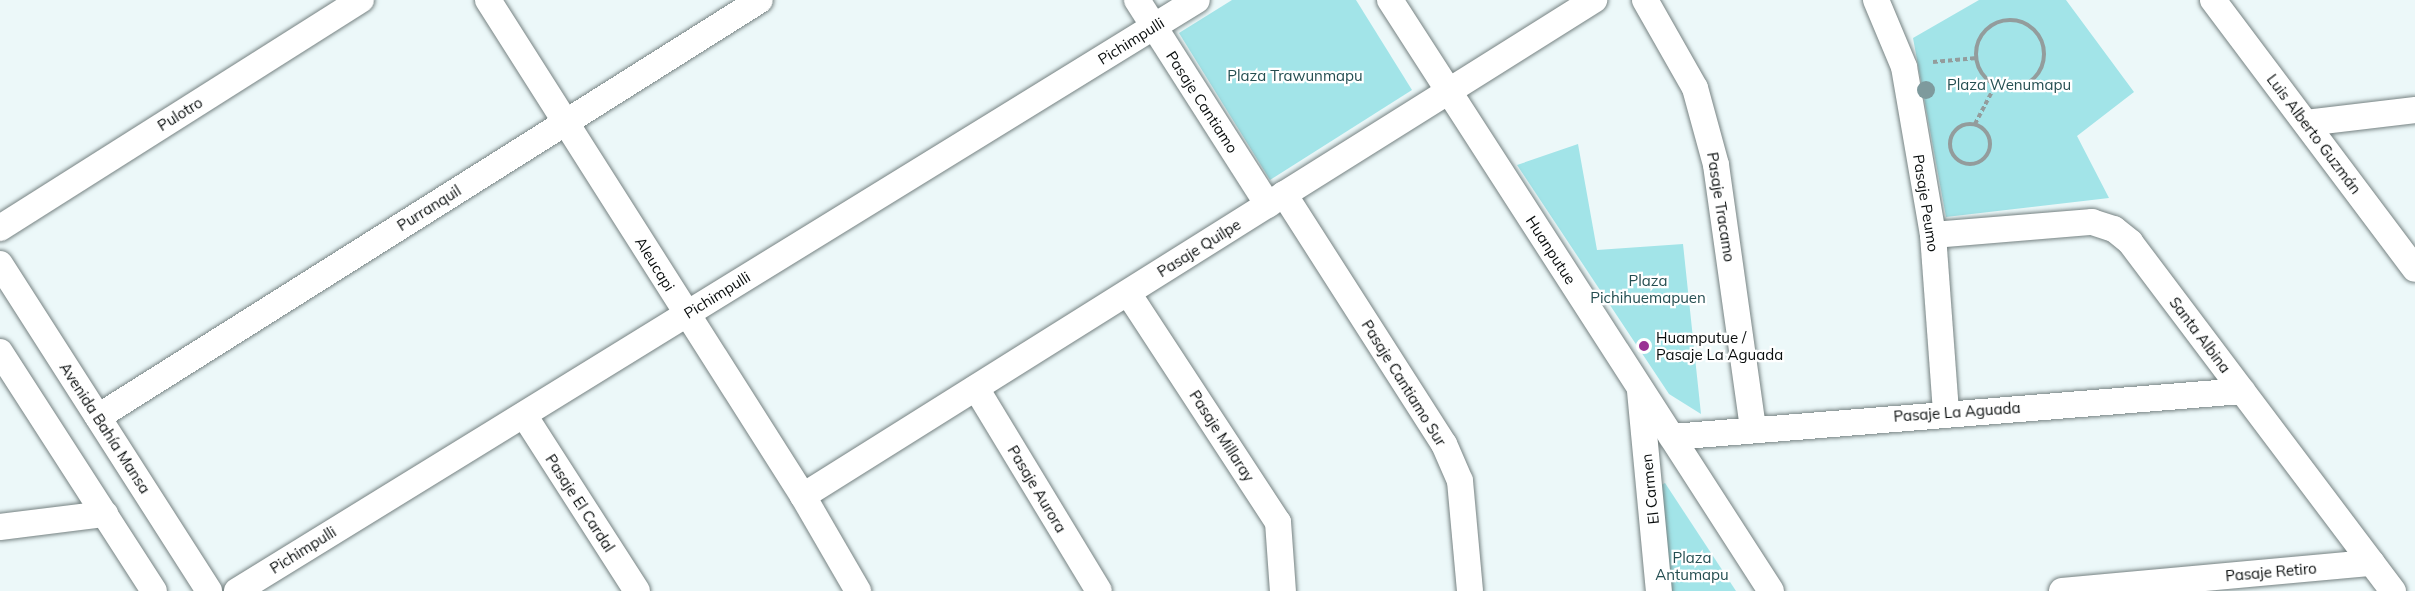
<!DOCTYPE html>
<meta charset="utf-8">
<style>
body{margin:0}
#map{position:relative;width:2415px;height:591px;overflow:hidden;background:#ecf8f9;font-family:Mulish,sans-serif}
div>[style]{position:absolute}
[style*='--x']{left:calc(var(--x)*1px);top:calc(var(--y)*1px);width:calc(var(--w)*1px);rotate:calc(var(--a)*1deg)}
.green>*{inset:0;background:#a2e4e8}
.path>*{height:4px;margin-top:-2px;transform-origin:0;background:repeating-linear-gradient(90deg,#939c9c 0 4.5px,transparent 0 7.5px)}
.path>.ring{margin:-2px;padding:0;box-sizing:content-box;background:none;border:4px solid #939c9c;border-radius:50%}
.roads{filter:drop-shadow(0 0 2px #768282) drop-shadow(0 0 2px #768282)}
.street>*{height:26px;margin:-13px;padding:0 13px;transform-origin:13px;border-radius:13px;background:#fff}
.trees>*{width:18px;height:18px;margin:-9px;border-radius:50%;background:#7e9a9d}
.dots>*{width:16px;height:16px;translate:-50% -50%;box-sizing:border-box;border:3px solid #fff;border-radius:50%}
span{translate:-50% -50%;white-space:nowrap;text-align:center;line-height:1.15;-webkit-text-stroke:4.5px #fff;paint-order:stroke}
.street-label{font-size:15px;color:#090d0d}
.park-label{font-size:15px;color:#244e51}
.poi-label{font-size:15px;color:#090d0d}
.left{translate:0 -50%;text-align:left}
</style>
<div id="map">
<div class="green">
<i style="clip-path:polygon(1232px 0,1356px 0,1412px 90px,1270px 180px,1179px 33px)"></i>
<i style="clip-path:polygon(1979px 0,2066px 0,2134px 92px,2077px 136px,2109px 198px,1946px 217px,1913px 38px)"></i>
<i style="clip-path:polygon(1578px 144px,1597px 250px,1683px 244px,1701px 414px,1669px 394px,1517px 165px)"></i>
<i style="clip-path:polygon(1665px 483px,1736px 591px,1671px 591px,1657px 487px)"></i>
</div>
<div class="path">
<i class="ring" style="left:1976px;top:20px;width:64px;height:64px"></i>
<i style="--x:1933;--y:62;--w:44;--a:-5.2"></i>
<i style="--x:1975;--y:124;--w:45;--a:-62.3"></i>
<i class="ring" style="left:1950px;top:124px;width:36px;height:36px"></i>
</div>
<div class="roads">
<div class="street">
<i style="--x:488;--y:0;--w:588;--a:57.58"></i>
<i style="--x:803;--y:496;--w:110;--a:59.9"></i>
<i style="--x:1137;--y:0;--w:243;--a:57.4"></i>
<i style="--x:1390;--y:0;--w:703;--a:57.19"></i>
<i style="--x:1645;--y:0;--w:101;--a:60.4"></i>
<i style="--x:1695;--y:88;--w:80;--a:74.7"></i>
<i style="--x:1716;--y:165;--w:266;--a:82"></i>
<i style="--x:1876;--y:0;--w:73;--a:67.3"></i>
<i style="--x:1904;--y:67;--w:170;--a:80.2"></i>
<i style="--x:1933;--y:235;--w:178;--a:85.8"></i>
<i style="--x:2213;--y:0;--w:336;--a:53.1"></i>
<i style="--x:2306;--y:123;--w:110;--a:-6.8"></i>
<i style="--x:1284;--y:194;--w:297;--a:57.4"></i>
<i style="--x:1444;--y:444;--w:40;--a:66.6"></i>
<i style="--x:1460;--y:481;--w:110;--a:84.8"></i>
<i style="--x:0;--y:228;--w:427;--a:-32.3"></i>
<i style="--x:1933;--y:235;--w:160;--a:-4.7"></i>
<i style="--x:2092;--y:222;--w:23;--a:18"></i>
<i style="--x:2114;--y:229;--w:21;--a:39"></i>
<i style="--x:2130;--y:242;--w:437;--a:53"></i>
<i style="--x:0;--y:264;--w:388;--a:57.4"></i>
<i style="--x:1128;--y:293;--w:274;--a:56.8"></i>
<i style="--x:1278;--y:522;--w:69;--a:85.9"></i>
<i style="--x:0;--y:352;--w:284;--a:57.2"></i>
<i style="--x:976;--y:388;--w:237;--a:58.8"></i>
<i style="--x:1640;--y:391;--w:201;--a:84.6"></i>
<i style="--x:524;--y:415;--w:209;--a:57.3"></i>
<i style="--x:98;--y:417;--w:782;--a:-32.21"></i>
<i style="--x:1672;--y:437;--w:572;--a:-4.61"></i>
<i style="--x:803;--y:496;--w:934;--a:-32.09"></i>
<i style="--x:0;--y:527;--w:106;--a:-7.1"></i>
<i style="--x:237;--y:591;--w:1127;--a:-31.62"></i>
<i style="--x:2062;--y:591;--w:311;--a:-5.2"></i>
</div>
</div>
<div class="trees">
<i style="left:1926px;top:90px"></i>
</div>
<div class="dots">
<i style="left:1644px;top:346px;background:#9a3194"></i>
</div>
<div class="street-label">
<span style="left:1131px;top:41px;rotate:-32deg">Pichimpulli</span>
<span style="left:1202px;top:102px;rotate:57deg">Pasaje Cantiamo</span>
<span style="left:180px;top:114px;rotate:-32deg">Pulotro</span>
<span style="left:2314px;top:134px;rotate:53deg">Luis Alberto Guzmán</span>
<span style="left:1926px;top:203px;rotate:81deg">Pasaje Peumo</span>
<span style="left:1721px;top:207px;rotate:81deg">Pasaje Tracamo</span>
<span style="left:429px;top:208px;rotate:-32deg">Purranquil</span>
<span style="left:1199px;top:248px;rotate:-32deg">Pasaje Quilpe</span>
<span style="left:1551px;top:250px;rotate:57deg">Huanputue</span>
<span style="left:655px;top:264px;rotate:58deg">Aleucapi</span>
<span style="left:717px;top:295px;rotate:-32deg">Pichimpulli</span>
<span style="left:2200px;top:335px;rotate:53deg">Santa Albina</span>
<span style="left:1404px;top:383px;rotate:58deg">Pasaje Cantiamo Sur</span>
<span style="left:1957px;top:412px;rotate:-4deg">Pasaje La Aguada</span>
<span style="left:105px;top:428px;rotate:57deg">Avenida Bahía Mansa</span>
<span style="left:1222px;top:436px;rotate:57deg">Pasaje Millaray</span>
<span style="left:1037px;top:489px;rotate:59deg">Pasaje Aurora</span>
<span style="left:1650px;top:489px;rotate:-96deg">El Carmen</span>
<span style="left:580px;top:503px;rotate:57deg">Pasaje El Cardal</span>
<span style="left:303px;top:550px;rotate:-32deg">Pichimpulli</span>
<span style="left:2271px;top:572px;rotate:-5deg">Pasaje Retiro</span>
</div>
<div class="park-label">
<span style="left:1295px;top:76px">Plaza Trawunmapu</span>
<span style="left:2009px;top:85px">Plaza Wenumapu</span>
<span style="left:1648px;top:289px">Plaza<br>Pichihuemapuen</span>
<span style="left:1692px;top:566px">Plaza<br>Antumapu</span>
</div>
<div class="poi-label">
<span class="left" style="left:1656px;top:346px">Huamputue /<br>Pasaje La Aguada</span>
</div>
</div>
